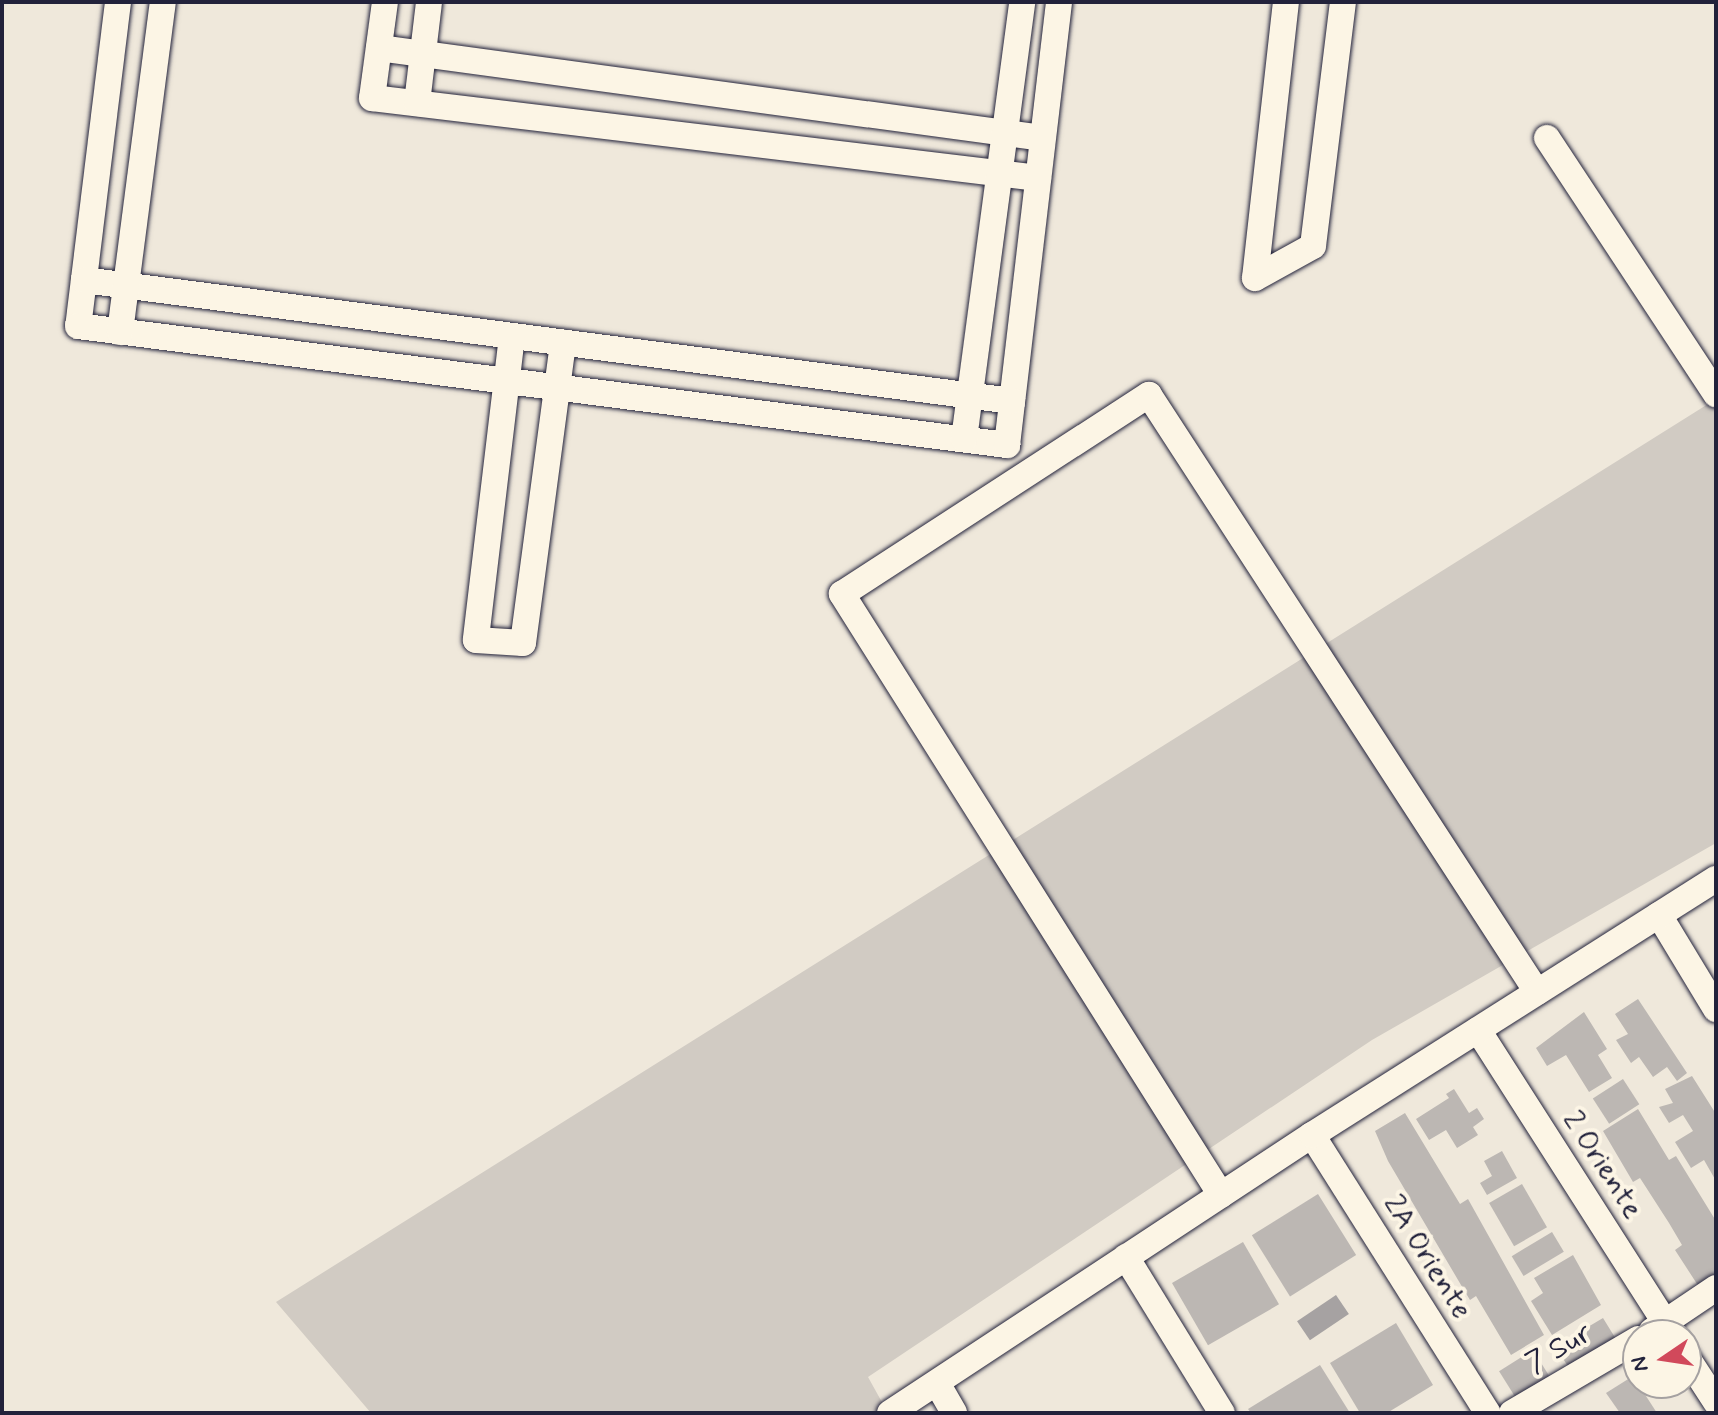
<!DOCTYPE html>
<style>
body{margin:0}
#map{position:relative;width:1718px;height:1415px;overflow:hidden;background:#efe8db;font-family:Mynerve,sans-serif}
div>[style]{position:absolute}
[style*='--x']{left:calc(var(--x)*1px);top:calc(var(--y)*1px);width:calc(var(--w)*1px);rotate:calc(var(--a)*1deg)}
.green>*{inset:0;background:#d1cbc3}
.water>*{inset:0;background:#a6a2a2;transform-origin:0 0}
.building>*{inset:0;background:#bcb7b3;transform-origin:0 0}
.roads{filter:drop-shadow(0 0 2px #22223b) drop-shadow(0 0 2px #22223b)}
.street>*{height:26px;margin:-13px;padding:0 13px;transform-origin:13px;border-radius:13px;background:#fcf5e5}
span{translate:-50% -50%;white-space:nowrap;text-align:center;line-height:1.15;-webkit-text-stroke:8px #fcf5e5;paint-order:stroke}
.street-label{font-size:30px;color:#22223b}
.frame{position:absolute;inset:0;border:4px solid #22223b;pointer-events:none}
.north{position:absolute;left:1622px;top:1319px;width:80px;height:80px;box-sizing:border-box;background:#fcf5e5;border:2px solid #a5a1a1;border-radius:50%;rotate:257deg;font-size:22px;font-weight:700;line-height:32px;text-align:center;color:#22223b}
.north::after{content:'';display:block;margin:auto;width:28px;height:36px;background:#d1495b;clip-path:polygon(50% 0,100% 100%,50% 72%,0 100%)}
</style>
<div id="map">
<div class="green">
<i style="clip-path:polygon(1716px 399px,1716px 843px,1372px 1040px,868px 1377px,888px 1413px,371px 1413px,276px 1302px)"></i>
</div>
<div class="water">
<i style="left:1336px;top:1295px;width:23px;height:47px;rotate:56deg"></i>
</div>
<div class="building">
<i style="clip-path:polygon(1638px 999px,1687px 1073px,1677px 1081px,1667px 1067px,1653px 1077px,1639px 1057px,1631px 1063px,1616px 1040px,1628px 1034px,1615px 1014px)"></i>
<i style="clip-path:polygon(1584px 1012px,1607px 1049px,1598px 1055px,1612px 1078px,1589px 1092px,1566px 1055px,1547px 1066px,1536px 1048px)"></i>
<i style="clip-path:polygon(1692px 1076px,1716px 1114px,1716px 1181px,1704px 1160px,1691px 1168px,1675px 1142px,1693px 1131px,1683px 1115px,1669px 1123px,1659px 1107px,1673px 1103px,1665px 1089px)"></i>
<i style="left:1623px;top:1079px;width:30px;height:36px;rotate:57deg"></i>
<i style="clip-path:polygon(1454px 1089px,1469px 1113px,1477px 1108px,1484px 1119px,1473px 1127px,1478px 1135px,1457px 1148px,1446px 1130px,1429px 1140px,1416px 1119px,1449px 1098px,1446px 1094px)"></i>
<i style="clip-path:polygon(1638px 1109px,1669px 1160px,1676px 1156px,1716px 1221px,1716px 1276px,1699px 1287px,1675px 1250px,1682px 1245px,1669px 1223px,1640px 1178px,1633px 1182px,1603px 1131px)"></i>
<i style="clip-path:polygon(1405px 1113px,1460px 1204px,1468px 1199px,1544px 1335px,1511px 1355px,1476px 1296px,1470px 1300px,1461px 1285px,1388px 1161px,1375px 1131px)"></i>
<i style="clip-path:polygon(1502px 1151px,1517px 1178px,1487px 1195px,1480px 1183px,1492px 1176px,1484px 1161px)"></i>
<i style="left:1522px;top:1184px;width:50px;height:38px;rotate:60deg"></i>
<i style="left:1318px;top:1194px;width:72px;height:78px;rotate:58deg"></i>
<i style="left:1552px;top:1232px;width:23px;height:47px;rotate:59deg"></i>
<i style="left:1243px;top:1242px;width:72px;height:82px;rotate:60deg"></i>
<i style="clip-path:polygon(1573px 1255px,1601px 1305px,1552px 1335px,1531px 1301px,1543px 1293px,1534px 1278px)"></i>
<i style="clip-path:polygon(1603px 1318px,1619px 1344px,1571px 1371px,1560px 1354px,1571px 1348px,1566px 1340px)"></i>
<i style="clip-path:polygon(1396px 1323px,1433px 1385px,1387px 1413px,1360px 1413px,1330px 1363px)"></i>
<i style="left:1533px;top:1350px;width:31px;height:40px;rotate:58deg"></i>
<i style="clip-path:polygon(1320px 1365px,1350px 1413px,1251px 1413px,1248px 1409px)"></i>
<i style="clip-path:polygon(1633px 1376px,1657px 1413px,1620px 1413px,1606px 1393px)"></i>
</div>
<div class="roads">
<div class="street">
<i style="--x:118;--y:2;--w:326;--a:97"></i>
<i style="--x:78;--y:326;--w:937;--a:7.3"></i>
<i style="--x:1007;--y:445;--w:446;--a:-83.3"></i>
<i style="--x:385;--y:2;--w:97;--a:97.7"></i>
<i style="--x:372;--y:98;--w:671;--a:6.85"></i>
<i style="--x:379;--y:48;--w:669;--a:7.73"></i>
<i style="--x:417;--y:103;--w:102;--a:-83.2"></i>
<i style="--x:1547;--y:138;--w:307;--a:56.6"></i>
<i style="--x:1255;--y:278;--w:66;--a:-28.9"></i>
<i style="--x:1313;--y:246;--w:246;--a:-83"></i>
<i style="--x:1255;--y:278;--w:278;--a:-83.6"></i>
<i style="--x:84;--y:280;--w:936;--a:7.43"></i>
<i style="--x:120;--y:332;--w:333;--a:-82.6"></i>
<i style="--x:512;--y:336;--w:306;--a:96.8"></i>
<i style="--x:476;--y:640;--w:47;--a:3.7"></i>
<i style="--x:523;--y:643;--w:303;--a:-82.4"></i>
<i style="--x:964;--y:439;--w:441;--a:-82.4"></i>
<i style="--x:1659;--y:915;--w:110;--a:58.8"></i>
<i style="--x:1478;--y:1030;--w:362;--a:57.4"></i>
<i style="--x:1312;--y:1135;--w:329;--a:57.7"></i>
<i style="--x:1221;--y:1195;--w:711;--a:-122.24"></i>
<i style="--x:842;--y:594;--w:366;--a:-33"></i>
<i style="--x:1149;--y:395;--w:712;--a:56.98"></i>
<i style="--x:1126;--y:1257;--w:183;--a:58.4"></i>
<i style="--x:1652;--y:1331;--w:77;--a:-33.9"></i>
<i style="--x:1686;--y:1356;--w:55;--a:56.9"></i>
<i style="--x:937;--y:1383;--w:34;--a:60"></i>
<i style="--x:890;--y:1413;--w:505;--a:-33.38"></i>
<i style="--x:1312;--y:1135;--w:478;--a:-32.4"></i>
<i style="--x:1512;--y:1413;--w:146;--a:-30.4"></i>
</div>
</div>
<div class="street-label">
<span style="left:1602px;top:1165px;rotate:57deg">2 Oriente</span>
<span style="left:1427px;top:1257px;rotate:58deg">2A Oriente</span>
<span style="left:1559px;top:1349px;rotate:-30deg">7 Sur</span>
</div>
<div class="frame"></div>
<div class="north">N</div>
</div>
